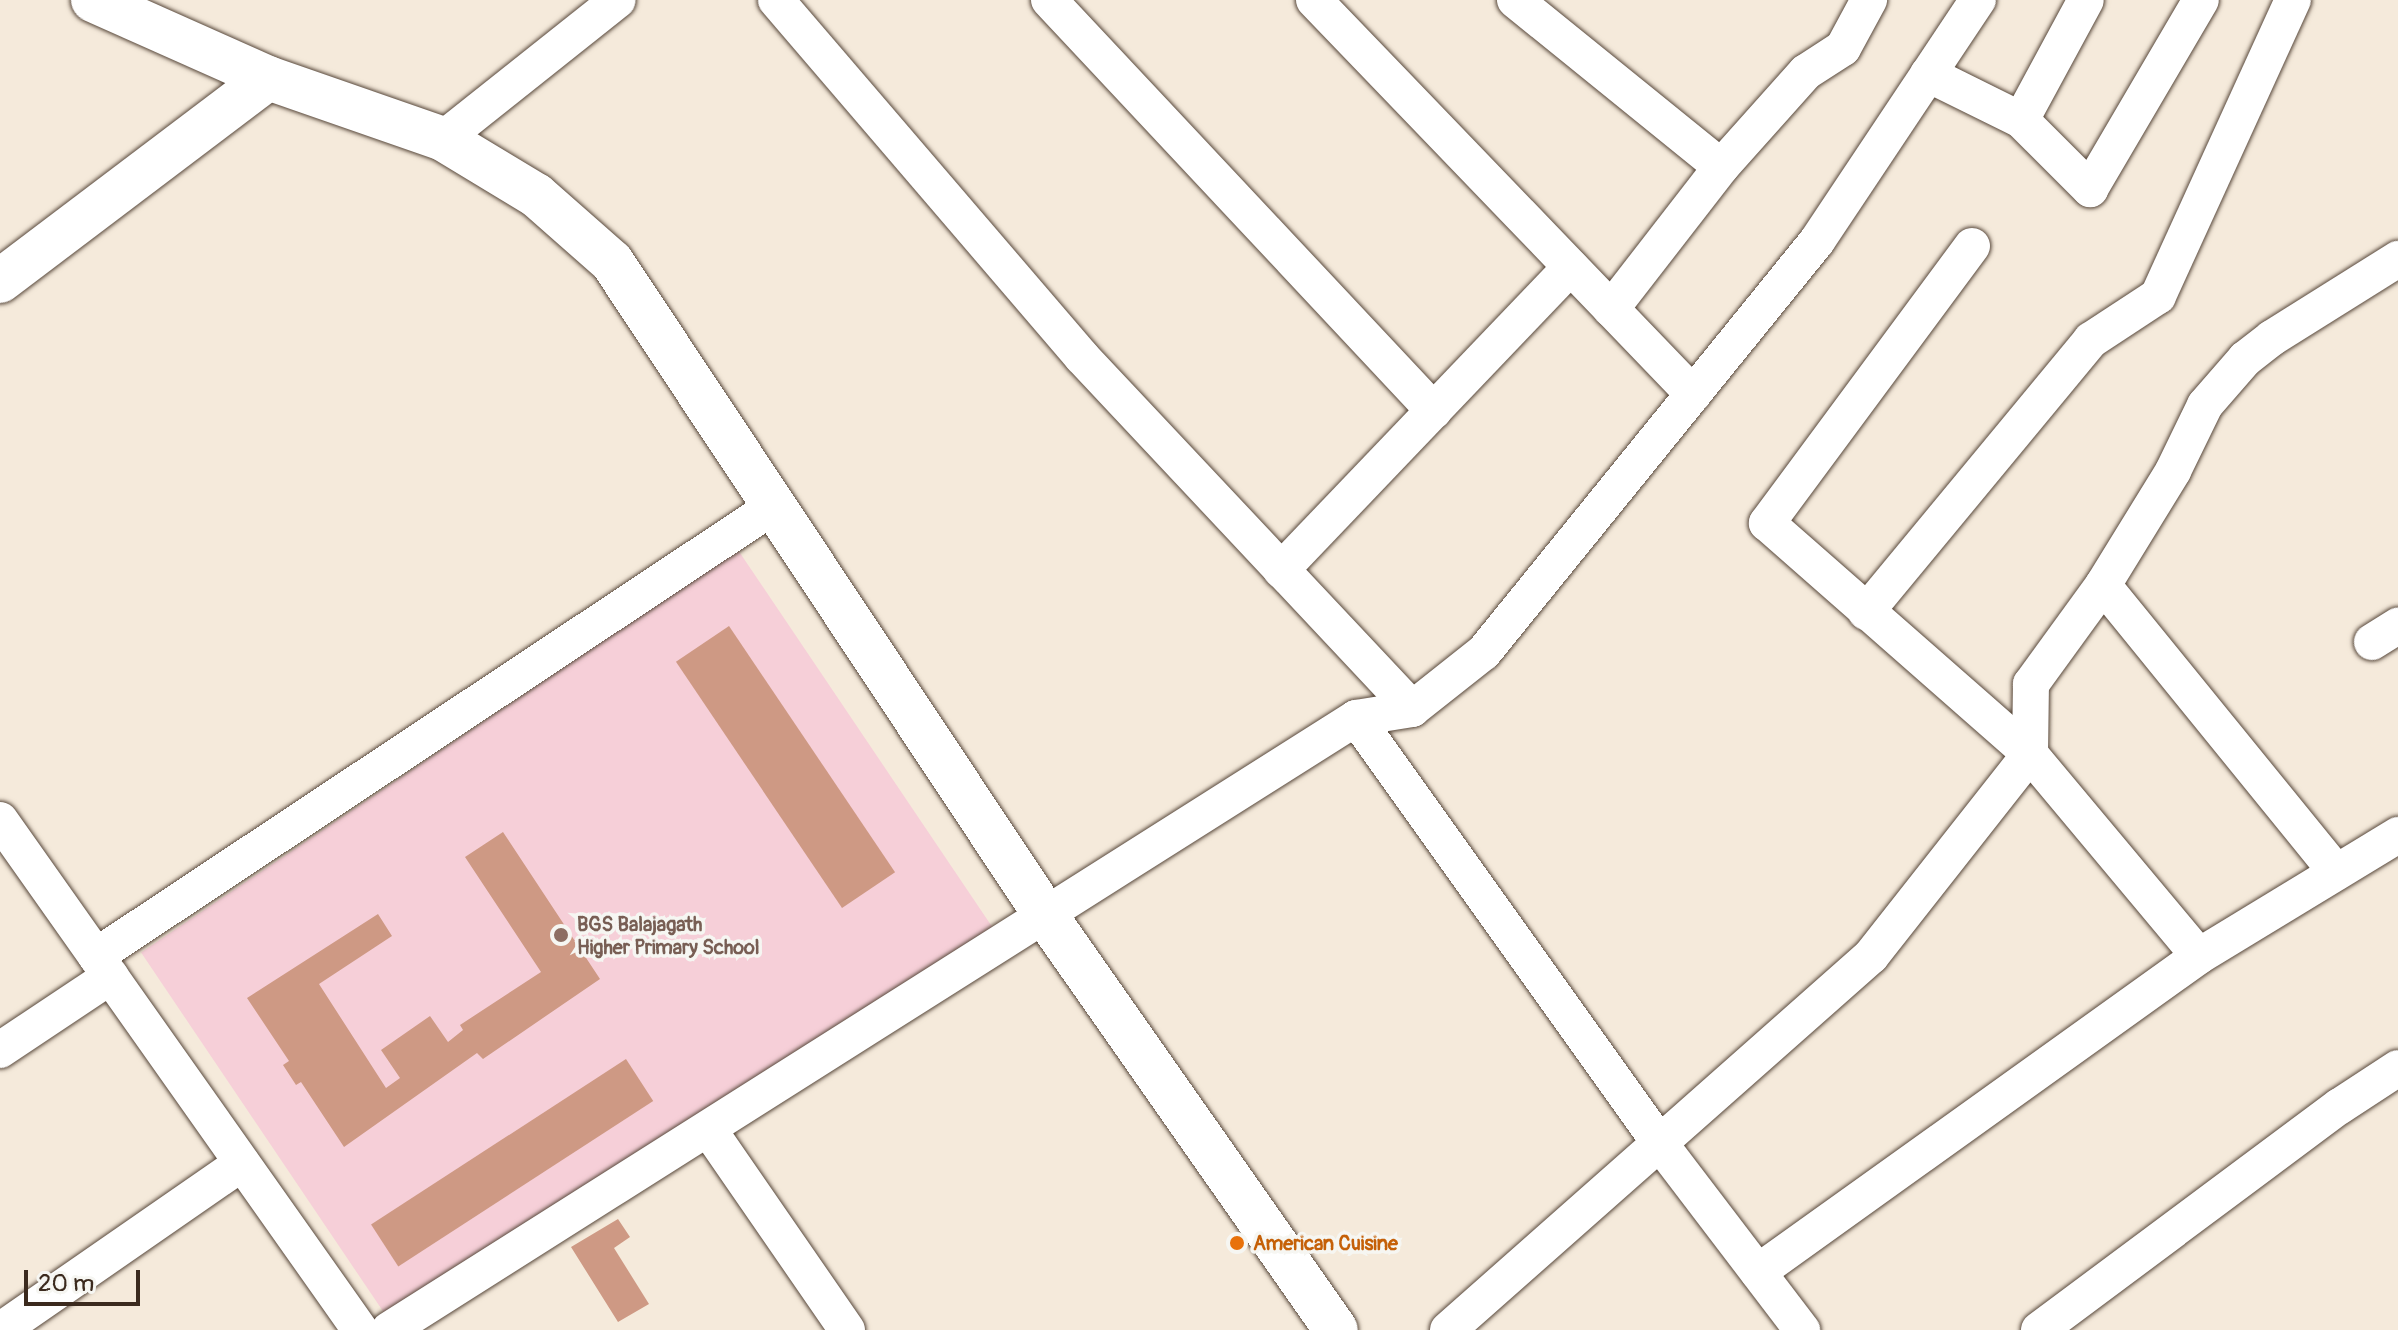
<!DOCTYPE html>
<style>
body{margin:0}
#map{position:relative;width:2398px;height:1330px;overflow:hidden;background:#f5eadb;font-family:Pangolin,sans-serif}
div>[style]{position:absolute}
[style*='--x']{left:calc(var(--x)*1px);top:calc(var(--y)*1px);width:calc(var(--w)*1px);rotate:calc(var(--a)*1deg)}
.built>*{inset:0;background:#f6cfd8;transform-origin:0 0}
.building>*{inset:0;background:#ce9984;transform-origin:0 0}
.roads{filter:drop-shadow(0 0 2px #57473a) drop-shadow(0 0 2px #57473a)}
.street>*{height:36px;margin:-18px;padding:0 18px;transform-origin:18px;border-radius:18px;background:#fff}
.secondary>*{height:44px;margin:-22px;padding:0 22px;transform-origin:22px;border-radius:22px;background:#fff}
.dots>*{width:22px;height:22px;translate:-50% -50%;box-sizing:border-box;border:4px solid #f6f6f2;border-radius:50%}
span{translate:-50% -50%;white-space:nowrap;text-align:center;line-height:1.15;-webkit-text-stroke:7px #f6f6f2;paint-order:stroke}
.education-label{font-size:20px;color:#785e54;font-weight:700}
.left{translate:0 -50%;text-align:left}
.food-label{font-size:20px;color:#c56008;font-weight:700}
.scale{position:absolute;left:24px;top:1270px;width:116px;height:36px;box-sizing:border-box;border:4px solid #3b2a1e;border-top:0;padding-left:10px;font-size:24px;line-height:28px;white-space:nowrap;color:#3b2a1e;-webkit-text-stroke:6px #f6f6f2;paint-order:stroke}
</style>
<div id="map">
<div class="built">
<i style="left:738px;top:550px;width:455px;height:720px;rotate:56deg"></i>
</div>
<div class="building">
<i style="left:729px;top:626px;width:297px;height:64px;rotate:56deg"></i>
<i style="clip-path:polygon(503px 832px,600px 979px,483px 1059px,477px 1053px,344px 1147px,301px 1082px,296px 1085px,283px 1065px,289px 1061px,247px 998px,378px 914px,392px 936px,319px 984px,386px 1088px,400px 1078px,381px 1050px,430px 1016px,448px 1042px,463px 1030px,460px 1025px,541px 972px,465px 857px)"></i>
<i style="left:626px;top:1059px;width:50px;height:304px;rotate:57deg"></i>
<i style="clip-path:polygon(618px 1219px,630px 1237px,614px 1248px,649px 1304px,618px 1322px,571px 1247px)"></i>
</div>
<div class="roads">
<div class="street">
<i style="--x:776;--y:0;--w:469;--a:49.4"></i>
<i style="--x:1081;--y:356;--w:484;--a:46.8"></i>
<i style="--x:1049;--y:0;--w:563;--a:46.87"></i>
<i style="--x:1314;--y:0;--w:547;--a:46.11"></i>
<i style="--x:1515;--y:0;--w:265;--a:39"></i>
<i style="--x:1928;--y:74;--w:104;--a:26.3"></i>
<i style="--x:2021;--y:120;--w:98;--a:45"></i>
<i style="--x:2090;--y:189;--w:219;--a:-59.6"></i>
<i style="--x:2021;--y:120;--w:136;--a:-61.6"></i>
<i style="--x:443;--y:139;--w:223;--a:-38.5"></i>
<i style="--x:1972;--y:246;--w:345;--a:126.5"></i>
<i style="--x:1767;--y:523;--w:350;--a:41.3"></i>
<i style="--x:2030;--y:754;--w:263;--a:50.1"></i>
<i style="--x:1611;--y:309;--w:180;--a:-52.2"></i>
<i style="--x:1721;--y:167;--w:127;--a:-48.2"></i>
<i style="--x:1806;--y:72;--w:44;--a:-33"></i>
<i style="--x:1843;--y:48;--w:55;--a:-61.6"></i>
<i style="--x:1281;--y:570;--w:419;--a:-46.3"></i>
<i style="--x:2103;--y:585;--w:370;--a:50.9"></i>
<i style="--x:1866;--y:612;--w:353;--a:-50.4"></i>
<i style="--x:2091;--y:340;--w:80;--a:-33.3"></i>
<i style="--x:2158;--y:296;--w:325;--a:-65.5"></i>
<i style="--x:2372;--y:642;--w:31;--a:-32"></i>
<i style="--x:1356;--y:718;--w:525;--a:54.46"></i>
<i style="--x:1661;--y:1145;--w:233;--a:52.7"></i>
<i style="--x:0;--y:820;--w:624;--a:54.78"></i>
<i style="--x:96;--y:956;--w:814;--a:-33.57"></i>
<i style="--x:0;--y:1050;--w:133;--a:-33.7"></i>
<i style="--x:709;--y:1130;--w:243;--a:55.4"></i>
<i style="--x:1758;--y:1272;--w:543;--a:-35.62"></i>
<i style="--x:2199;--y:956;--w:233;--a:-31.3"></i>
<i style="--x:1;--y:1330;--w:293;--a:-34.7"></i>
<i style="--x:389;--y:1330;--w:1144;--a:-32.33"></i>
<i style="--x:1356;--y:718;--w:57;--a:-9.1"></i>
<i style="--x:1412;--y:709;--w:92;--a:-38.4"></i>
<i style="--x:1484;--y:652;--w:529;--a:-50.98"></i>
<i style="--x:1817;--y:241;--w:290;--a:-56.3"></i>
<i style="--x:1448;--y:1330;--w:565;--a:-41.48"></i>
<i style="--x:1871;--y:956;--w:257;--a:-51.8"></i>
<i style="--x:2030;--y:754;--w:70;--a:-89.2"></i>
<i style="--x:2031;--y:684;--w:122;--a:-54"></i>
<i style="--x:2103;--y:585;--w:134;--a:-58.4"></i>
<i style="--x:2173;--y:471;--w:73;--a:-64.1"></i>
<i style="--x:2205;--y:405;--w:61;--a:-49"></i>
<i style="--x:2245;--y:359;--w:34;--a:-38"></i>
<i style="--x:2272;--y:338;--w:149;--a:-32.1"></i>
<i style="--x:2039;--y:1330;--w:375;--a:-36.7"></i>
<i style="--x:2340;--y:1106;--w:69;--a:-33.2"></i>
</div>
<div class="secondary">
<i style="--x:93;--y:0;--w:192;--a:24"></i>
<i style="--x:268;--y:78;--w:185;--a:19.2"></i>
<i style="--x:443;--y:139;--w:109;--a:31.1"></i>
<i style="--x:536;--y:195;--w:101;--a:41.4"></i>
<i style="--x:612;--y:262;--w:785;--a:56.43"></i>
<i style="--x:1046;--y:916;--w:505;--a:54.99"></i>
<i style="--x:0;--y:281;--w:336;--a:-37.1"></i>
</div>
</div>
<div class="dots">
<i style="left:561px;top:935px;background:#8d6e63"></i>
<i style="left:1237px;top:1243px;background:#e8710a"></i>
</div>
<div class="education-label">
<span class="left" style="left:577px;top:936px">BGS Balajagath<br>Higher Primary School</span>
</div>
<div class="food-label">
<span class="left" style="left:1253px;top:1243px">American Cuisine</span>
</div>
<div class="scale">20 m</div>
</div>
